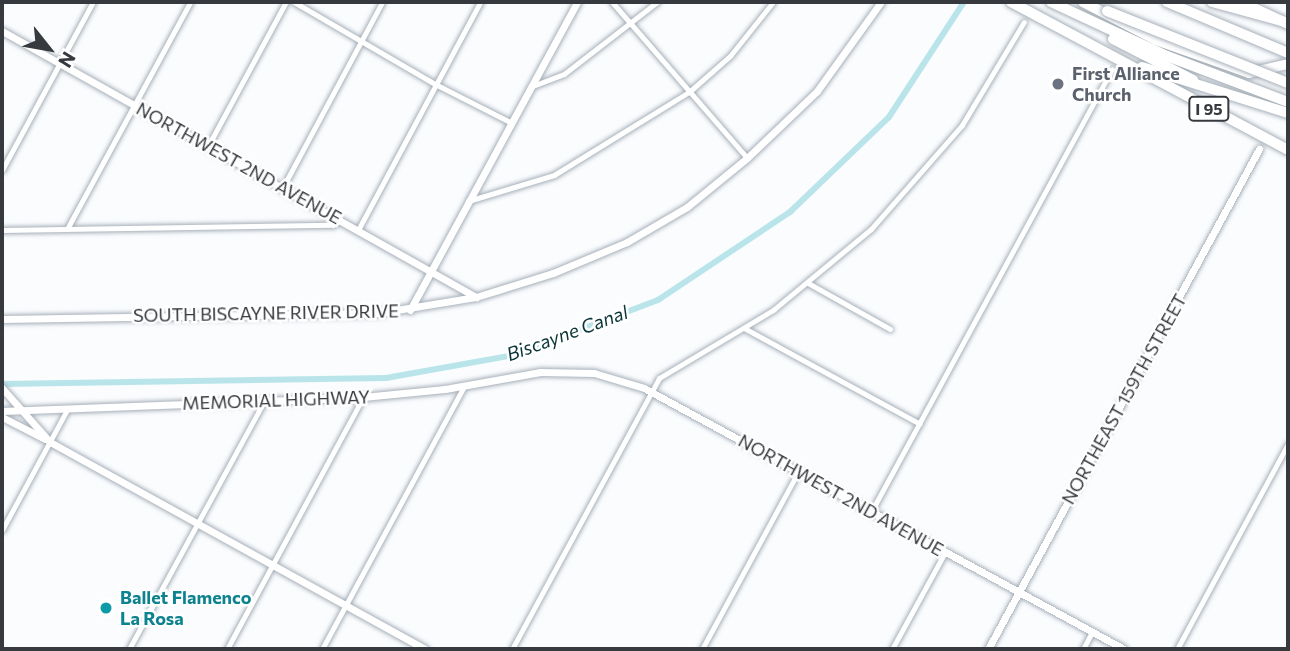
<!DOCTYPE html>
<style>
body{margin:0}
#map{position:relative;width:1290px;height:651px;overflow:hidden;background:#fafcfe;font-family:Commissioner,sans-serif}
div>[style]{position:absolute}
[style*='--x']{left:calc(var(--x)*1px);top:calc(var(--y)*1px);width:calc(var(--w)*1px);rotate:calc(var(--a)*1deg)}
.canal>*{height:6px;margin:-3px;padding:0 3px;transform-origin:3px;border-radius:3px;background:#b9e5ea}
.roads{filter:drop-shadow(0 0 2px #a7b0b9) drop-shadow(0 0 2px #a7b0b9)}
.street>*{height:5px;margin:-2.5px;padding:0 2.5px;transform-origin:2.5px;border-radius:2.5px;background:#fff}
.secondary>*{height:7px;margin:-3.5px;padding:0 3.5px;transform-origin:3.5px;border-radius:3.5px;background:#fff}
.highway>*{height:10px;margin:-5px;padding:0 5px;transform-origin:5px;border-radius:5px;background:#fff}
.bridges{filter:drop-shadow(0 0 2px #a7b0b9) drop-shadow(0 0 2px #a7b0b9)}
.highway-bridge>*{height:10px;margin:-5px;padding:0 5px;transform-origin:5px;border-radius:5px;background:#fff}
.dots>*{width:19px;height:19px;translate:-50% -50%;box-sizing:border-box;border:4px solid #fff;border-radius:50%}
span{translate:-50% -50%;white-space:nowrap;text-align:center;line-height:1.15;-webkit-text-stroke:5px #fff;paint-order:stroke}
.shield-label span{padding:2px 5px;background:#fff;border:2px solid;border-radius:5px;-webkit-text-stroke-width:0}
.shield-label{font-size:16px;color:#363a3e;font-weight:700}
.worship-label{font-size:18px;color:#5b616d;font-weight:700}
.left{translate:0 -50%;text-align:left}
.street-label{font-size:18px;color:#363a3e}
.culture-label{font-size:18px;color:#0d838f;font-weight:700}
.water-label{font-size:19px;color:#0a3539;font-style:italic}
.frame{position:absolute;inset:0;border:4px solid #363a3e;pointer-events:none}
.north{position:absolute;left:14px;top:14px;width:70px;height:70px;-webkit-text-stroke:5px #fff;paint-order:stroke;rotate:121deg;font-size:19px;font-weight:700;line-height:28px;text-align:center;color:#363a3e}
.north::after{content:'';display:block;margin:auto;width:24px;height:32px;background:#363a3e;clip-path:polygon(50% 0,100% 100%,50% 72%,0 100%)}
</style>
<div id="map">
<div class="canal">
<i style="--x:2;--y:384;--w:384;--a:-0.9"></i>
<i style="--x:386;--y:378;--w:130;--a:-10.2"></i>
<i style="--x:514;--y:355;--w:154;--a:-20.9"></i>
<i style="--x:658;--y:300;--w:159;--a:-33.7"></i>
<i style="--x:790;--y:212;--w:137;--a:-43.8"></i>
<i style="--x:889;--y:117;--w:137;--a:-56.9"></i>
</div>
<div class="roads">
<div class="street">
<i style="--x:294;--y:2;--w:163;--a:30.2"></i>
<i style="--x:435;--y:84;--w:84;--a:26.9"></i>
<i style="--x:612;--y:2;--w:206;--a:49.1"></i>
<i style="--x:530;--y:87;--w:36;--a:-21"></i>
<i style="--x:564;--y:74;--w:118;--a:-37.7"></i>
<i style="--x:208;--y:146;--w:164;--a:-61.6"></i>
<i style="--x:2;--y:170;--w:191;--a:-61.6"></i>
<i style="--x:283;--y:187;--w:210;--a:-61.8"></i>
<i style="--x:468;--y:201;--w:90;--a:-16.8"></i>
<i style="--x:554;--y:175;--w:158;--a:-31.6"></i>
<i style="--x:689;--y:92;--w:55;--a:-41.3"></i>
<i style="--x:730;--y:56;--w:69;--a:-51.5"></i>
<i style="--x:67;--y:229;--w:258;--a:-61.5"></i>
<i style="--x:2;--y:230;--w:331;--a:-0.9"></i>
<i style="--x:333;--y:225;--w:9;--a:-36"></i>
<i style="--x:358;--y:230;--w:259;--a:-61.8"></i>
<i style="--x:808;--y:283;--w:94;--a:29.3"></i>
<i style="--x:744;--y:328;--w:200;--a:28.6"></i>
<i style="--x:871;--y:512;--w:504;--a:-61.45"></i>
<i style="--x:2;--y:530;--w:136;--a:-61.6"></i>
<i style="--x:129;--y:649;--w:284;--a:-61.4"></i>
<i style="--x:227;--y:649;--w:286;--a:-61.6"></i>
<i style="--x:322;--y:649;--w:299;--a:-61.6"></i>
<i style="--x:512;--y:649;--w:308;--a:-61.5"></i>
<i style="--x:659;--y:378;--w:133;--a:-30.8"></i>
<i style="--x:773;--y:310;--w:127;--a:-39.6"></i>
<i style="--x:871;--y:229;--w:138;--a:-48.8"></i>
<i style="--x:962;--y:125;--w:120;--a:-59"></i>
<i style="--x:702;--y:649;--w:201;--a:-61.5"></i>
<i style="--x:892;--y:649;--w:111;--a:-61.3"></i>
<i style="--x:1083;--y:649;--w:19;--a:-62"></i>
<i style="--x:1177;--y:649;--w:233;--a:-61.6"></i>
</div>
<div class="secondary">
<i style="--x:2;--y:31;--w:544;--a:29.3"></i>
<i style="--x:410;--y:310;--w:350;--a:-61.5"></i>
<i style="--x:2;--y:319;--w:376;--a:-0.9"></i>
<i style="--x:378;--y:313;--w:99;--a:-9.3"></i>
<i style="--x:476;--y:297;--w:81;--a:-17.3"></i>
<i style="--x:553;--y:273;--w:80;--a:-22.7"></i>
<i style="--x:627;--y:242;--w:69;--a:-30.3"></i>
<i style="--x:687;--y:207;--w:77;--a:-39.2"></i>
<i style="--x:747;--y:158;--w:97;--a:-43.7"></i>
<i style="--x:817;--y:91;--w:110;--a:-54.3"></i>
<i style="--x:2;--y:388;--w:72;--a:48.4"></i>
<i style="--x:50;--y:442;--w:428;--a:28.9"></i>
<i style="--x:2;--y:411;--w:361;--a:-2.2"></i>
<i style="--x:363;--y:397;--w:82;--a:-5.6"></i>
<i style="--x:445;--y:389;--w:97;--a:-10.1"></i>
<i style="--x:540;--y:372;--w:54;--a:1.1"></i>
<i style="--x:594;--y:373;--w:52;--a:16.7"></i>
<i style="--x:644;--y:388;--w:546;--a:28.54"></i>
<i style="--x:2;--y:417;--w:48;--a:27.1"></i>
<i style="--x:988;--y:649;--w:569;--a:-61.54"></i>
</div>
<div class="highway">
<i style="--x:1011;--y:2;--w:314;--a:28.1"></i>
<i style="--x:1051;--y:2;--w:128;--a:25"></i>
<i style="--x:1167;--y:56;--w:129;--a:20.8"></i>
<i style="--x:1083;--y:2;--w:82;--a:27.5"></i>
<i style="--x:1156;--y:40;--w:99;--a:19.5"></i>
<i style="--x:1249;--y:73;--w:40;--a:-13"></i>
<i style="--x:1167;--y:2;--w:131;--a:22.9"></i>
<i style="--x:1212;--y:2;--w:73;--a:15.2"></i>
<i style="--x:1241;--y:2;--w:52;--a:25.1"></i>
<i style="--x:1113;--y:39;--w:90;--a:27.1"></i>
<i style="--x:1142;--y:67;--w:153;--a:17.5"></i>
</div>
</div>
<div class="bridges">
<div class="highway-bridge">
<i style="--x:1107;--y:11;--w:195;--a:21.7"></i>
</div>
</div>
<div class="dots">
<i style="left:1058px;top:84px;background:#6b7280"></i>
<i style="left:106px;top:608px;background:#0f9aa8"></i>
</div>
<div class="shield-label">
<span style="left:1209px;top:109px">I 95</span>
</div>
<div class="worship-label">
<span class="left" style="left:1072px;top:84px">First Alliance<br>Church</span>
</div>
<div class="street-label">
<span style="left:239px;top:163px;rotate:29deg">NORTHWEST 2ND AVENUE</span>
<span style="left:266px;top:313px;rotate:-1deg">SOUTH BISCAYNE RIVER DRIVE</span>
<span style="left:1124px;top:399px;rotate:-61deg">NORTHEAST 159TH STREET</span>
<span style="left:276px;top:400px;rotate:-2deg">MEMORIAL HIGHWAY</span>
<span style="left:841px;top:495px;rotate:29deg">NORTHWEST 2ND AVENUE</span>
</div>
<div class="culture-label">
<span class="left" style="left:120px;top:608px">Ballet Flamenco<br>La Rosa</span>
</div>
<div class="water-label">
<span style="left:567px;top:333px;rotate:-20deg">Biscayne Canal</span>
</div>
<div class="frame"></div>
<div class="north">N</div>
</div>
